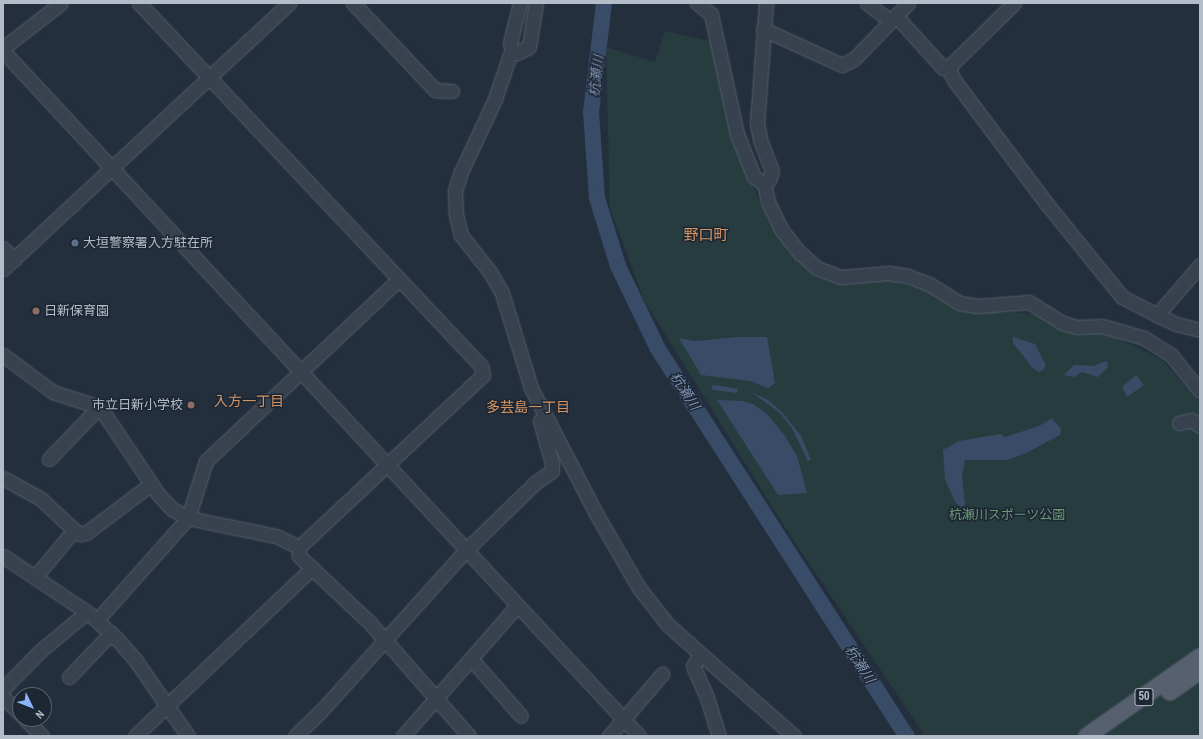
<!DOCTYPE html>
<meta charset="utf-8">
<style>
body{margin:0}
#map{position:relative;width:1203px;height:739px;overflow:hidden;background:#242f3e;font-family:"Archivo Narrow","Noto Sans JP",sans-serif}
div>[style]{position:absolute}
[style*='--x']{left:calc(var(--x)*1px);top:calc(var(--y)*1px);width:calc(var(--w)*1px);rotate:calc(var(--a)*1deg)}
.green>*{inset:0;background:#263c3f}
.water>*{inset:0;background:#394c67}
.river>*{height:16px;margin:-8px;padding:0 8px;transform-origin:8px;border-radius:8px;background:#394c67}
.roads{filter:drop-shadow(0 0 1px #565f6c) drop-shadow(0 0 1px #565f6c)}
.minor>*{height:13px;margin:-6.5px;padding:0 6.5px;transform-origin:6.5px;border-radius:6.5px;background:#38414e}
.major>*{height:16px;margin:-8px;padding:0 8px;transform-origin:8px;border-radius:8px;background:#56606e}
.dots>*{width:11px;height:11px;translate:-50% -50%;box-sizing:border-box;border:2px solid #1d2633;border-radius:50%}
span{translate:-50% -50%;white-space:nowrap;text-align:center;line-height:1.15;-webkit-text-stroke:3px #1d2633;paint-order:stroke}
.shield-label span{padding:1px 3px;background:#1d2633;border:1px solid;border-radius:3px;-webkit-text-stroke-width:0}
.shield-label{font-size:12px;color:#b4bcc9;font-weight:700}
.poi-label{font-size:13px;color:#b4bcc9}
.left{translate:0 -50%;text-align:left}
.right{translate:-100% -50%;text-align:right}
.park-label{font-size:13px;color:#6b9a76}
.water-label{font-size:14px;color:#7c92b1;font-style:italic}
.neighbourhood-label{font-size:14px;color:#d59563}
.quarter-label{font-size:15px;color:#d59563}
.frame{position:absolute;inset:0;border:4px solid #b4bcc9;pointer-events:none}
.north{position:absolute;left:12px;top:687px;width:40px;height:40px;box-sizing:border-box;background:#1d2633;border:1px solid #59626f;border-radius:50%;rotate:133deg;font-size:11px;font-weight:700;line-height:16px;text-align:center;color:#b4bcc9}
.north::after{content:'';display:block;margin:auto;width:14px;height:18px;background:#8ab4f8;clip-path:polygon(50% 0,100% 100%,50% 72%,0 100%)}
</style>
<div id="map">
<div class="green">
<i style="clip-path:polygon(665px 31px,713px 42px,751px 182px,769px 222px,804px 264px,821px 278px,852px 284px,885px 279px,925px 289px,979px 311px,1038px 314px,1065px 332px,1105px 333px,1161px 359px,1200px 403px,1200px 736px,925px 736px,786px 529px,644px 300px,610px 208px,606px 47px,655px 62px)"></i>
</div>
<div class="water">
<i style="clip-path:polygon(737px 337px,767px 337px,775px 383px,768px 388px,750px 381px,701px 375px,679px 338px,695px 341px)"></i>
<i style="clip-path:polygon(1013px 337px,1035px 344px,1046px 366px,1043px 370px,1038px 372px,1032px 367px,1013px 343px)"></i>
<i style="clip-path:polygon(1107px 361px,1108px 367px,1098px 377px,1082px 372px,1074px 377px,1064px 375px,1074px 365px,1093px 366px)"></i>
<i style="clip-path:polygon(1136px 375px,1144px 385px,1127px 397px,1122px 387px)"></i>
<i style="clip-path:polygon(711px 385px,722px 386px,738px 389px,737px 393px,713px 390px)"></i>
<i style="clip-path:polygon(751px 392px,768px 400px,782px 412px,801px 436px,811px 460px,808px 461px,792px 428px,779px 412px)"></i>
<i style="clip-path:polygon(717px 400px,743px 401px,753px 404px,766px 413px,785px 436px,797px 456px,807px 493px,778px 495px)"></i>
<i style="clip-path:polygon(1052px 418px,1061px 429px,1060px 435px,1026px 453px,1007px 460px,965px 460px,962px 476px,965px 505px,961px 507px,955px 502px,945px 479px,943px 450px,959px 441px,1001px 434px,1005px 437px,1039px 426px)"></i>
</div>
<div class="river">
<i style="--x:604;--y:3;--w:110;--a:96.8"></i>
<i style="--x:591;--y:112;--w:86;--a:86"></i>
<i style="--x:597;--y:198;--w:71;--a:72.8"></i>
<i style="--x:618;--y:266;--w:92;--a:64.3"></i>
<i style="--x:658;--y:349;--w:460;--a:57.3"></i>
</div>
<div class="roads">
<div class="minor">
<i style="--x:139;--y:3;--w:499;--a:46.7"></i>
<i style="--x:481;--y:366;--w:9;--a:77"></i>
<i style="--x:483;--y:375;--w:252;--a:136.9"></i>
<i style="--x:353;--y:3;--w:120;--a:46.7"></i>
<i style="--x:435;--y:90;--w:17;--a:3"></i>
<i style="--x:520;--y:3;--w:41;--a:104"></i>
<i style="--x:510;--y:43;--w:6;--a:72"></i>
<i style="--x:512;--y:49;--w:53;--a:108.8"></i>
<i style="--x:495;--y:99;--w:81;--a:115"></i>
<i style="--x:461;--y:172;--w:20;--a:108"></i>
<i style="--x:455;--y:191;--w:23;--a:88"></i>
<i style="--x:456;--y:214;--w:22;--a:77"></i>
<i style="--x:461;--y:235;--w:47;--a:51.9"></i>
<i style="--x:490;--y:272;--w:24;--a:60"></i>
<i style="--x:502;--y:293;--w:99;--a:73"></i>
<i style="--x:531;--y:388;--w:145;--a:62.6"></i>
<i style="--x:598;--y:517;--w:82;--a:60"></i>
<i style="--x:639;--y:588;--w:47;--a:51.9"></i>
<i style="--x:668;--y:625;--w:168;--a:41.4"></i>
<i style="--x:697;--y:3;--w:18;--a:38"></i>
<i style="--x:711;--y:14;--w:123;--a:77.8"></i>
<i style="--x:737;--y:134;--w:46;--a:68.4"></i>
<i style="--x:754;--y:177;--w:12;--a:35"></i>
<i style="--x:764;--y:184;--w:6;--a:-39"></i>
<i style="--x:769;--y:180;--w:9;--a:-72"></i>
<i style="--x:772;--y:171;--w:34;--a:-111"></i>
<i style="--x:760;--y:139;--w:16;--a:-101"></i>
<i style="--x:757;--y:123;--w:120;--a:-85.7"></i>
<i style="--x:867;--y:3;--w:29;--a:38"></i>
<i style="--x:1014;--y:3;--w:88;--a:135.5"></i>
<i style="--x:951;--y:65;--w:5;--a:112"></i>
<i style="--x:949;--y:70;--w:11;--a:63"></i>
<i style="--x:954;--y:80;--w:154;--a:53.2"></i>
<i style="--x:1046;--y:203;--w:121;--a:51"></i>
<i style="--x:1122;--y:297;--w:39;--a:27"></i>
<i style="--x:1157;--y:315;--w:66;--a:-49.3"></i>
<i style="--x:896;--y:16;--w:70;--a:47.9"></i>
<i style="--x:943;--y:68;--w:6;--a:18"></i>
<i style="--x:763;--y:29;--w:87;--a:24.5"></i>
<i style="--x:842;--y:65;--w:13;--a:-27"></i>
<i style="--x:854;--y:59;--w:78;--a:-46"></i>
<i style="--x:3;--y:48;--w:73;--a:-37.8"></i>
<i style="--x:512;--y:49;--w:6;--a:39"></i>
<i style="--x:517;--y:53;--w:13;--a:-27"></i>
<i style="--x:529;--y:47;--w:45;--a:-81"></i>
<i style="--x:3;--y:51;--w:935;--a:47.12"></i>
<i style="--x:764;--y:184;--w:18;--a:77"></i>
<i style="--x:768;--y:202;--w:30;--a:64"></i>
<i style="--x:781;--y:229;--w:31;--a:52"></i>
<i style="--x:800;--y:253;--w:23;--a:41"></i>
<i style="--x:817;--y:268;--w:26;--a:21"></i>
<i style="--x:841;--y:277;--w:48;--a:-4.8"></i>
<i style="--x:889;--y:273;--w:19;--a:9"></i>
<i style="--x:908;--y:276;--w:22;--a:21"></i>
<i style="--x:929;--y:284;--w:36;--a:32"></i>
<i style="--x:959;--y:303;--w:19;--a:9"></i>
<i style="--x:978;--y:306;--w:51;--a:-4.5"></i>
<i style="--x:1029;--y:302;--w:40;--a:32"></i>
<i style="--x:1063;--y:323;--w:15;--a:16"></i>
<i style="--x:1077;--y:327;--w:25;--a:-2"></i>
<i style="--x:1102;--y:326;--w:44;--a:15.9"></i>
<i style="--x:1144;--y:338;--w:32;--a:32"></i>
<i style="--x:1171;--y:355;--w:46;--a:51.1"></i>
<i style="--x:3;--y:248;--w:16;--a:45"></i>
<i style="--x:3;--y:269;--w:391;--a:-42.9"></i>
<i style="--x:1157;--y:315;--w:21;--a:25"></i>
<i style="--x:1176;--y:324;--w:25;--a:14"></i>
<i style="--x:3;--y:355;--w:62;--a:36.5"></i>
<i style="--x:53;--y:392;--w:40;--a:18"></i>
<i style="--x:91;--y:404;--w:18;--a:38"></i>
<i style="--x:105;--y:415;--w:95;--a:56.1"></i>
<i style="--x:158;--y:494;--w:21;--a:47"></i>
<i style="--x:172;--y:509;--w:18;--a:29"></i>
<i style="--x:188;--y:518;--w:90;--a:11.6"></i>
<i style="--x:276;--y:536;--w:25;--a:26"></i>
<i style="--x:299;--y:547;--w:9;--a:90"></i>
<i style="--x:299;--y:556;--w:98;--a:43.3"></i>
<i style="--x:370;--y:623;--w:150;--a:48.8"></i>
<i style="--x:1179;--y:423;--w:12;--a:-14"></i>
<i style="--x:1191;--y:420;--w:11;--a:34"></i>
<i style="--x:49;--y:459;--w:69;--a:-46.2"></i>
<i style="--x:3;--y:478;--w:43;--a:28.9"></i>
<i style="--x:41;--y:499;--w:45;--a:43.2"></i>
<i style="--x:3;--y:556;--w:101;--a:33.7"></i>
<i style="--x:87;--y:612;--w:42;--a:42.1"></i>
<i style="--x:118;--y:640;--w:28;--a:49"></i>
<i style="--x:136;--y:661;--w:91;--a:55.3"></i>
<i style="--x:35;--y:577;--w:61;--a:-50.3"></i>
<i style="--x:74;--y:530;--w:7;--a:34"></i>
<i style="--x:80;--y:534;--w:6;--a:-9"></i>
<i style="--x:86;--y:533;--w:81;--a:-37"></i>
<i style="--x:97;--y:620;--w:137;--a:-48.3"></i>
<i style="--x:188;--y:518;--w:60;--a:-72.5"></i>
<i style="--x:206;--y:461;--w:264;--a:-43.3"></i>
<i style="--x:700;--y:655;--w:13;--a:122"></i>
<i style="--x:693;--y:666;--w:32;--a:66"></i>
<i style="--x:706;--y:695;--w:43;--a:72.4"></i>
<i style="--x:472;--y:660;--w:74;--a:48.8"></i>
<i style="--x:69;--y:677;--w:61;--a:-46.3"></i>
<i style="--x:3;--y:689;--w:53;--a:-45.8"></i>
<i style="--x:40;--y:651;--w:61;--a:-39.7"></i>
<i style="--x:3;--y:697;--w:24;--a:45"></i>
<i style="--x:25;--y:719;--w:24;--a:45"></i>
<i style="--x:135;--y:736;--w:244;--a:-43.5"></i>
<i style="--x:295;--y:736;--w:36;--a:-44"></i>
<i style="--x:321;--y:711;--w:217;--a:-48"></i>
<i style="--x:466;--y:550;--w:98;--a:-44.2"></i>
<i style="--x:536;--y:482;--w:19;--a:-35"></i>
<i style="--x:552;--y:471;--w:8;--a:-90"></i>
<i style="--x:552;--y:463;--w:44;--a:-105.9"></i>
<i style="--x:403;--y:736;--w:173;--a:-48.8"></i>
<i style="--x:609;--y:736;--w:82;--a:-49.5"></i>
</div>
<div class="major">
<i style="--x:1170;--y:692;--w:37;--a:-35"></i>
<i style="--x:1087;--y:736;--w:138;--a:-35"></i>
</div>
</div>
<div class="dots">
<i style="left:75px;top:243px;background:#5c6f8a"></i>
<i style="left:36px;top:311px;background:#8d6e63"></i>
<i style="left:191px;top:405px;background:#8d6e63"></i>
</div>
<div class="shield-label">
<span style="left:1144px;top:697px">50</span>
</div>
<div class="poi-label">
<span class="left" style="left:83px;top:243px">大垣警察署入方駐在所</span>
<span class="left" style="left:44px;top:311px">日新保育園</span>
<span class="right" style="left:183px;top:405px">市立日新小学校</span>
</div>
<div class="park-label">
<span style="left:1007px;top:515px">杭瀬川スポーツ公園</span>
</div>
<div class="water-label">
<span style="left:596px;top:76px;rotate:-83deg">杭瀬川</span>
<span style="left:685px;top:391px;rotate:57deg">杭瀬川</span>
<span style="left:860px;top:664px;rotate:57deg">杭瀬川</span>
</div>
<div class="neighbourhood-label">
<span style="left:249px;top:401px">入方一丁目</span>
<span style="left:528px;top:407px">多芸島一丁目</span>
</div>
<div class="quarter-label">
<span style="left:706px;top:235px">野口町</span>
</div>
<div class="frame"></div>
<div class="north">N</div>
</div>
